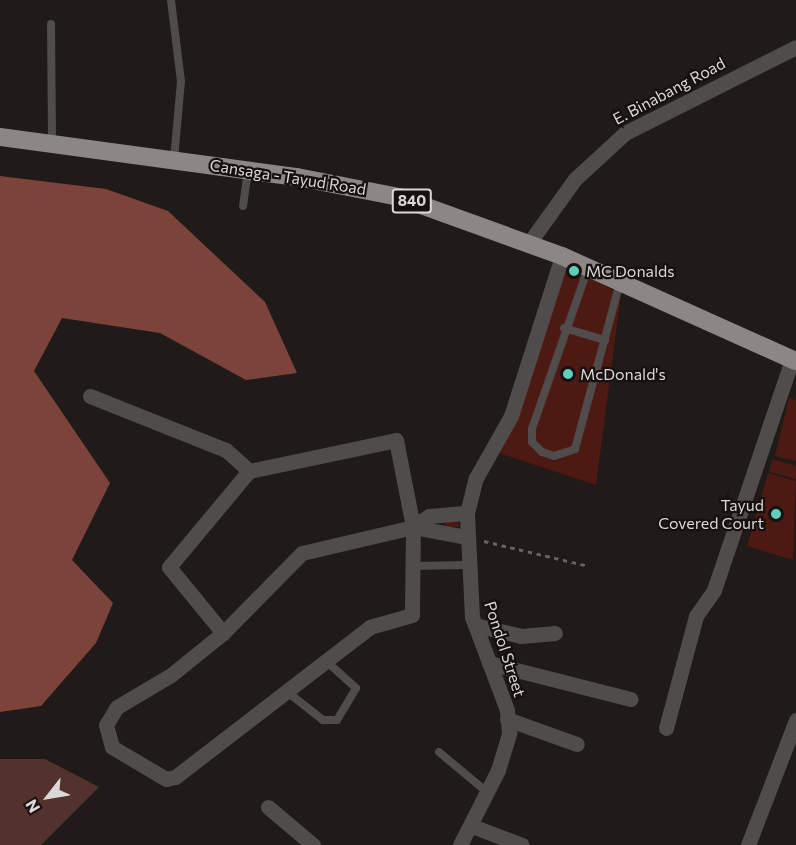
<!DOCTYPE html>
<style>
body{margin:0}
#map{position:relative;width:796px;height:845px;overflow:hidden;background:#201a19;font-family:Commissioner,sans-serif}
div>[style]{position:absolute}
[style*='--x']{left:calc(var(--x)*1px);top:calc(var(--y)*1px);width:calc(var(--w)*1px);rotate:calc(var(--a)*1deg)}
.green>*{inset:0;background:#53312c}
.water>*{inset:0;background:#7b433a}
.building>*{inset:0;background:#4d1a13}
.path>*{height:3px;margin-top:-1.5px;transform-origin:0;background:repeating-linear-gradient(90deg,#686362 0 4.5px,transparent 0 9px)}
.service>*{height:8px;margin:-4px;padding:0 4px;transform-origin:4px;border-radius:4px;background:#4f4c4b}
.minor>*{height:15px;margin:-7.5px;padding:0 7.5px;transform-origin:7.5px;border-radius:7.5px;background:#4f4c4b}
.trunk>*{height:18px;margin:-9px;padding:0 9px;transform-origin:9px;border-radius:9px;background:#8c8684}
.dots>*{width:16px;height:16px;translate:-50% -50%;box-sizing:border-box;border:3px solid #161110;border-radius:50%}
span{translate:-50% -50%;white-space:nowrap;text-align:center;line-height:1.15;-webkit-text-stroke:4.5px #161110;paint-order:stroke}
.shield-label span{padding:2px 4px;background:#161110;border:2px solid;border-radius:4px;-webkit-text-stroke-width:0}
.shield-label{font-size:15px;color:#dcd8d7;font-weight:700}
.street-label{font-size:16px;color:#dcd8d7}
.poi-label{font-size:16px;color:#dcd8d7}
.left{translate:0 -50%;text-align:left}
.right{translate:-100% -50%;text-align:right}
.north{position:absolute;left:18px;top:767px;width:60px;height:60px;-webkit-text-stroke:4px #161110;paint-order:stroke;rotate:239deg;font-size:16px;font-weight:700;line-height:24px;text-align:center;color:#dcd8d7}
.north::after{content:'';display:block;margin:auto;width:21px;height:27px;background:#dcd8d7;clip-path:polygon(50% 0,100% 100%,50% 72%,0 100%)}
</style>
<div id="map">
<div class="green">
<i style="clip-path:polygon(0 759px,45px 759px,99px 787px,41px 845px,0 845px)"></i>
</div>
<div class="water">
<i style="clip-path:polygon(0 176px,106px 189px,168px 211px,265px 302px,297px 373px,246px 380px,160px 333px,62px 318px,34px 371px,110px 483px,72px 560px,113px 603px,96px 643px,41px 706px,0 712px)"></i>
</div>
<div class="building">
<i style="clip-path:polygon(563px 265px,621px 294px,596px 485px,499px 453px)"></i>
<i style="clip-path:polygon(789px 398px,796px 400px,796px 461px,775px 456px)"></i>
<i style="clip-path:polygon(772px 459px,796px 466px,796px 479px,769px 472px)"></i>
<i style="clip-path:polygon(768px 473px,796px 481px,793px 560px,747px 546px)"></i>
<i style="clip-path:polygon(446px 518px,459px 518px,459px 527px,445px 526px)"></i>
</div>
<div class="path">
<i style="--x:484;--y:541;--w:104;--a:13.4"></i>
</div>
<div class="service">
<i style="--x:171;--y:0;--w:82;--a:83"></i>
<i style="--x:181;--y:81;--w:78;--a:95.1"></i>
<i style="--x:51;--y:24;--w:118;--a:89.5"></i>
<i style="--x:243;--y:206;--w:35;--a:-82"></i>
<i style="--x:588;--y:268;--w:170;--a:109.2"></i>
<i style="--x:532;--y:429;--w:13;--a:90"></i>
<i style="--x:532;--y:442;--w:14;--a:45"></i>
<i style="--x:542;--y:452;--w:13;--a:18"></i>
<i style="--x:554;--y:456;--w:22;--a:-18"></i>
<i style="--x:575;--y:449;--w:173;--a:-74.9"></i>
<i style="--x:564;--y:328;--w:43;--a:16.3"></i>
<i style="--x:411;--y:566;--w:55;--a:-1"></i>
<i style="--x:286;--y:691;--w:47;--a:38.1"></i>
<i style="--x:323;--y:720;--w:14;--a:0"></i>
<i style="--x:337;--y:720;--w:37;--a:-59"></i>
<i style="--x:356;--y:688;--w:40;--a:-138"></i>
<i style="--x:439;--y:752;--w:64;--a:39.9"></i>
</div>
<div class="minor">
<i style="--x:529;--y:243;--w:79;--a:-54.3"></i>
<i style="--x:575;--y:179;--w:68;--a:-42.6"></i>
<i style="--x:625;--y:133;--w:191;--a:-26.7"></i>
<i style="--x:90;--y:396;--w:146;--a:21.7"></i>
<i style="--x:226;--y:450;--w:31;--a:42"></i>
<i style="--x:413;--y:527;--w:55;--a:10.5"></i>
<i style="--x:475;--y:625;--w:47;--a:13.4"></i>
<i style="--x:521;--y:636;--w:34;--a:-5"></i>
<i style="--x:223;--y:633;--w:85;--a:-129.3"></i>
<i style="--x:169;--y:567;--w:125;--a:-50.2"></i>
<i style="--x:249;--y:471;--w:150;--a:-11.9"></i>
<i style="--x:396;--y:440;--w:89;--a:78.9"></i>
<i style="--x:413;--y:527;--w:88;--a:90.7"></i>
<i style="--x:412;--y:615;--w:44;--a:164.1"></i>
<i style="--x:370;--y:627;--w:246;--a:142.4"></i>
<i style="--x:175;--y:777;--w:9;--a:167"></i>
<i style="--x:166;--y:779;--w:63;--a:-149.3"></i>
<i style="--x:112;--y:747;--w:23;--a:-105"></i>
<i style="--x:106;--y:725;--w:21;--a:-59"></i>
<i style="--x:117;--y:707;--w:63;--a:-30.7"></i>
<i style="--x:171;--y:675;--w:67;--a:-38.9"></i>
<i style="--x:223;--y:633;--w:112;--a:-45.4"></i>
<i style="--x:302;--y:553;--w:114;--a:-13.2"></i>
<i style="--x:413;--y:527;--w:19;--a:-35"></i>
<i style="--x:429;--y:516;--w:38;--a:-5"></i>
<i style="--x:489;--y:663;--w:146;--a:14.3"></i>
<i style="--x:507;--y:719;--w:74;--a:19.7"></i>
<i style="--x:666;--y:728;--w:116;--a:-75"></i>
<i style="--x:696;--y:616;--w:32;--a:-55"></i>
<i style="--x:714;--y:590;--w:243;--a:-71.3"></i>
<i style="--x:268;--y:807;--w:59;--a:40.2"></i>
<i style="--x:472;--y:826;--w:53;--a:20.8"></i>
<i style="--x:460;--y:845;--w:84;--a:-63.1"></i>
<i style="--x:498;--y:770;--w:39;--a:-73"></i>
<i style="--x:509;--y:733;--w:23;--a:-95"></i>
<i style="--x:507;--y:710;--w:99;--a:-110.6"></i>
<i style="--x:472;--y:617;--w:104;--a:-92.8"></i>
<i style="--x:467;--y:513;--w:36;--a:-76"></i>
<i style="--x:476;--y:478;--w:71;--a:-60.6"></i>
<i style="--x:511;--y:416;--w:168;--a:-72.3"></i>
<i style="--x:748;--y:845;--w:134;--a:-69"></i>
</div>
<div class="trunk">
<i style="--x:0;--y:137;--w:300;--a:7.7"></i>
<i style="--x:297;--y:177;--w:104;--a:11.1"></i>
<i style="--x:399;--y:197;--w:173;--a:19.9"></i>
<i style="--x:562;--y:256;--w:256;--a:24.2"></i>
</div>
<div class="dots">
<i style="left:574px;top:271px;background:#5cceba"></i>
<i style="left:568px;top:374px;background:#5cceba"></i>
<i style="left:776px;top:514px;background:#5cceba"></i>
</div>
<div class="shield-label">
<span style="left:412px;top:201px">840</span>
</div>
<div class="street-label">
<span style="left:669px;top:91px;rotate:-28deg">E. Binabang Road</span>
<span style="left:288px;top:177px;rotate:9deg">Cansaga - Tayud Road</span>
<span style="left:505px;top:649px;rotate:72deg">Pondol Street</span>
</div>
<div class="poi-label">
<span class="left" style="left:586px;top:271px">MC Donalds</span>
<span class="left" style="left:580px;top:374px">McDonald's</span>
<span class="right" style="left:764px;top:514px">Tayud<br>Covered Court</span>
</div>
<div class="north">N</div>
</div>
